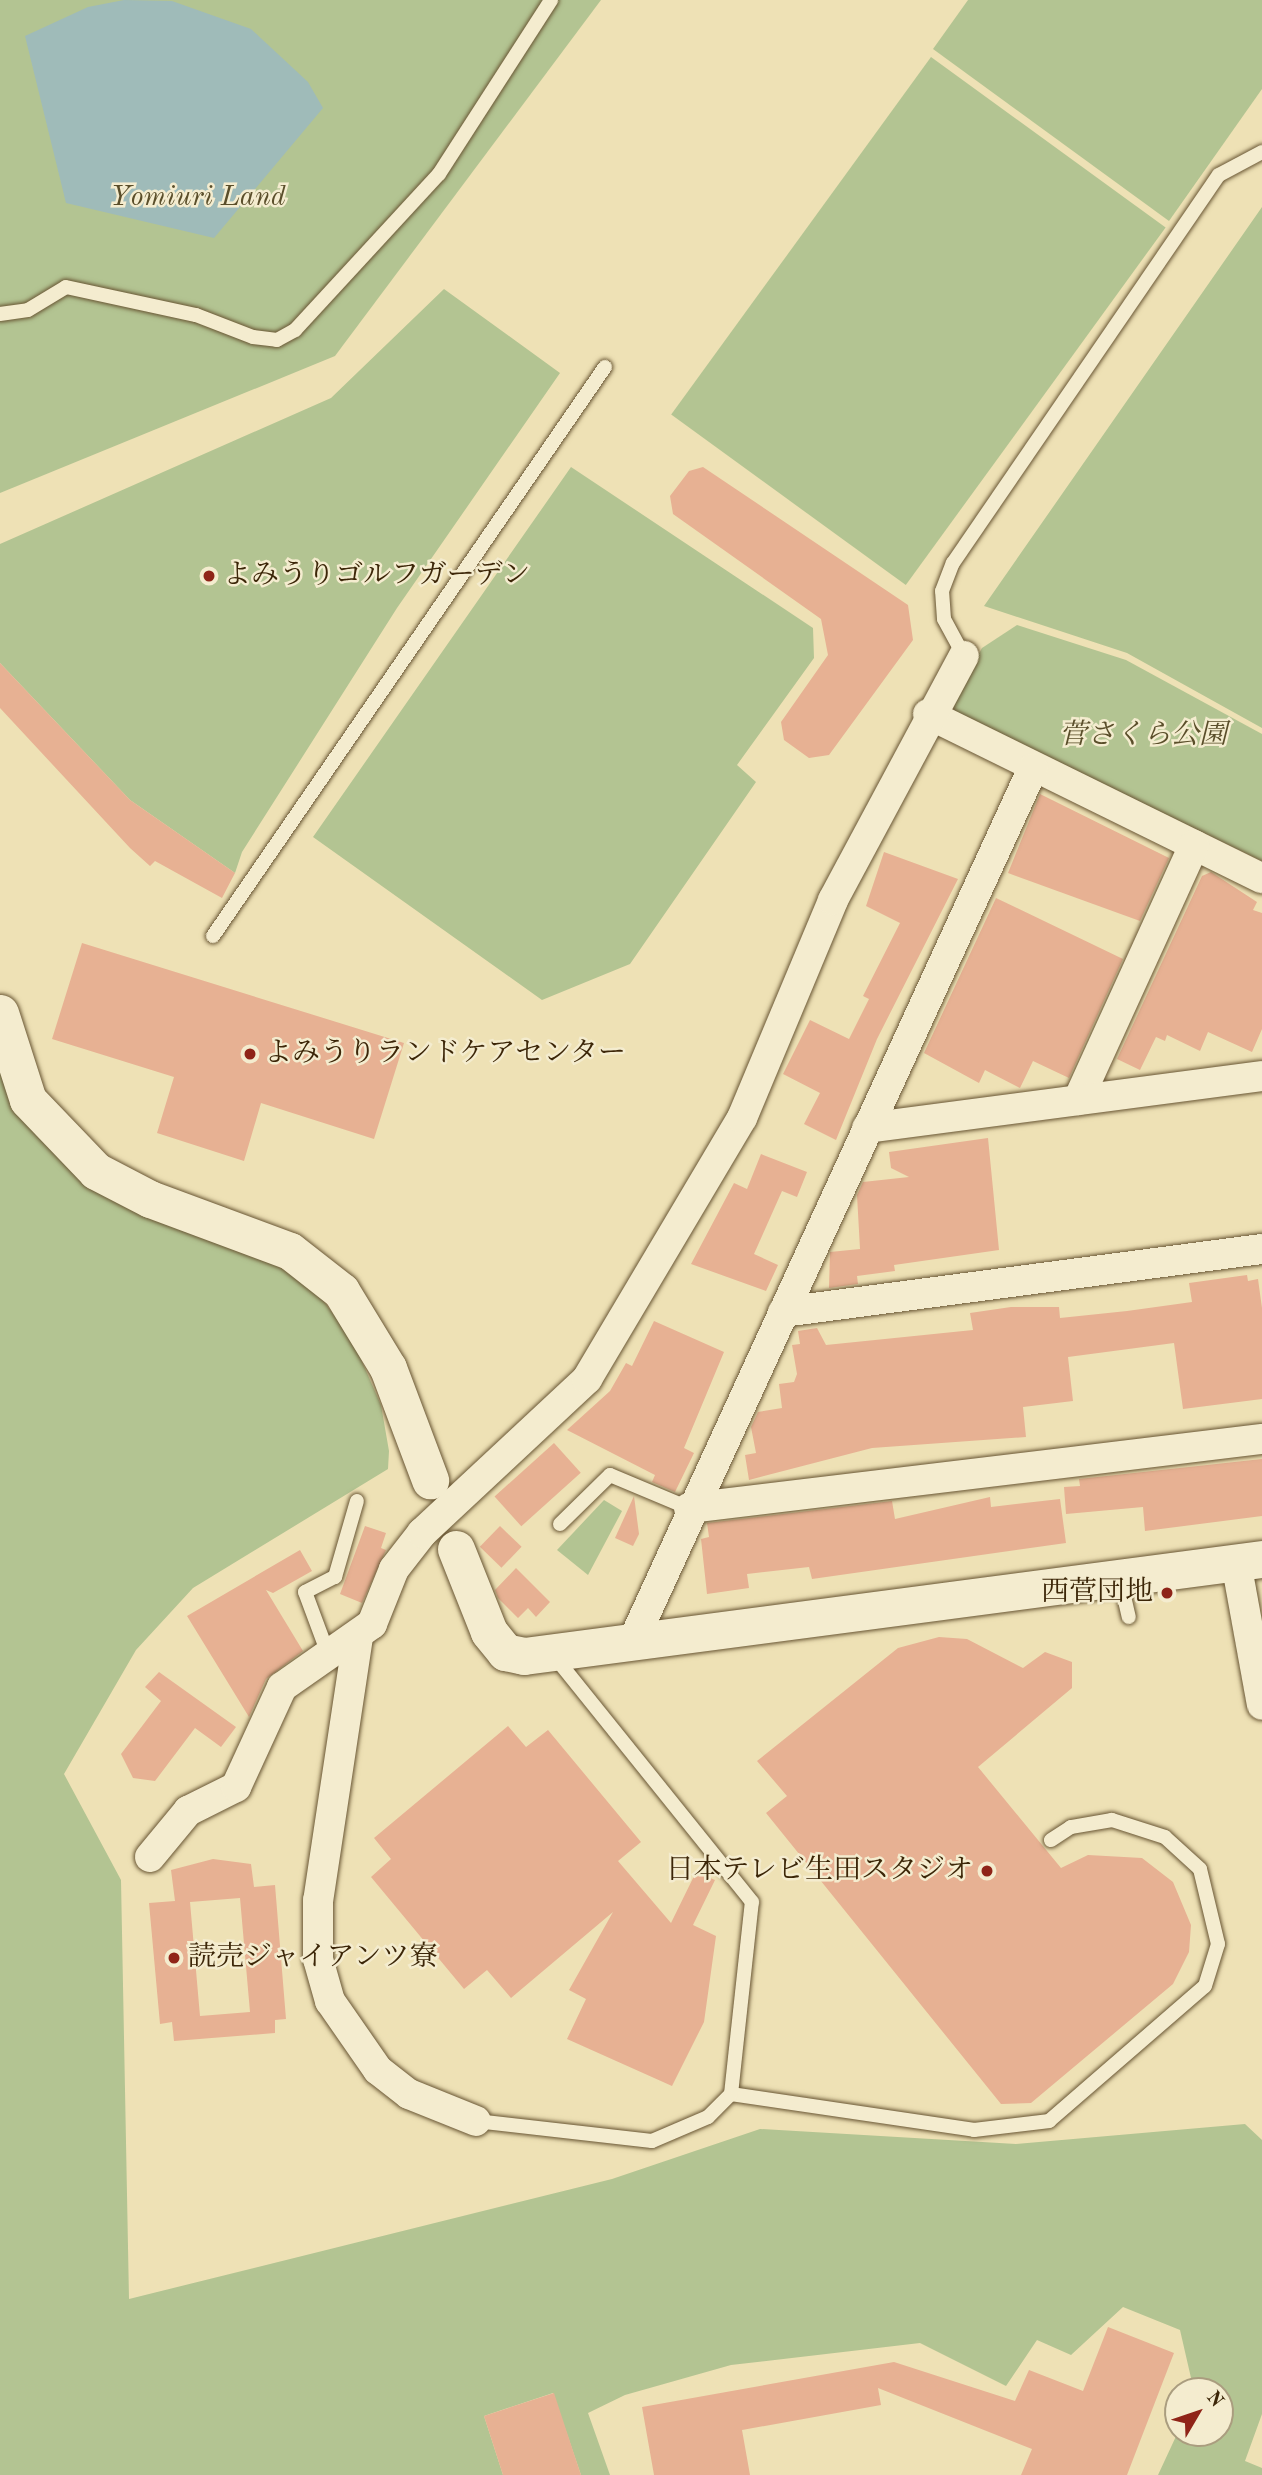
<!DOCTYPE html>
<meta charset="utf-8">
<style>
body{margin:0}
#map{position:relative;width:1262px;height:2475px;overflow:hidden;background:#eee1b5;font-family:"Old Standard TT","Noto Serif JP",serif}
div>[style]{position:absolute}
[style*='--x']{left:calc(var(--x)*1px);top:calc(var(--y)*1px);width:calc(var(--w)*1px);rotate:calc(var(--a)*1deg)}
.green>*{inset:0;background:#b3c492;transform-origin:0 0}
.water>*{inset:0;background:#9fbbb9}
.building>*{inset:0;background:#e7b193;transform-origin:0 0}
.roads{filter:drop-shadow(0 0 2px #685533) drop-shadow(0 0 2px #685533)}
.service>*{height:14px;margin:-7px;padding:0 7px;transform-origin:7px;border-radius:7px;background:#f4eccf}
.minor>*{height:30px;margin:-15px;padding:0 15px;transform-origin:15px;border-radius:15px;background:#f4eccf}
.tertiary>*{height:37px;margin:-18.5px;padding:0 18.5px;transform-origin:18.5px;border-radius:18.5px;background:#f4eccf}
.dots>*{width:19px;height:19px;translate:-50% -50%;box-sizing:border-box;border:4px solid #f4eccf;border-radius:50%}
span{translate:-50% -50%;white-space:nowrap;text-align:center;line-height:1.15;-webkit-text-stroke:5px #f4eccf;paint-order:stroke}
.park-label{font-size:28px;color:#5a4e2a;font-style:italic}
.poi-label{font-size:28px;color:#3c2608}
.left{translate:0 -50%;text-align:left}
.right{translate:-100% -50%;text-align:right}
.north{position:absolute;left:1164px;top:2377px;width:70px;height:70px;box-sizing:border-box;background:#f4eccf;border:2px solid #aa9d7f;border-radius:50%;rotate:51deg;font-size:19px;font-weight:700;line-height:28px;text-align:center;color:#3c2608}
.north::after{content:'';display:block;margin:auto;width:24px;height:32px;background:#8f2418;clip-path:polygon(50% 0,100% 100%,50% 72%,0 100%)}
</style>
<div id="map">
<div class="green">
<i style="clip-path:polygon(0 0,601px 0,335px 356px,0 493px)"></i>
<i style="clip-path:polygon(968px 0,1262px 0,1262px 89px,1169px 221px,933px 49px)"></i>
<i style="left:931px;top:57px;width:290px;height:442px;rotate:36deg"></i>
<i style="clip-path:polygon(1262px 207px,1262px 728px,1127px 653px,984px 606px)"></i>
<i style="clip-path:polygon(444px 289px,560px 373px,397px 608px,242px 852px,235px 873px,130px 800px,0 663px,0 544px,331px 398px)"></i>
<i style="clip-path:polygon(571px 467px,813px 628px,814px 658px,737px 765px,756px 782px,630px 964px,542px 1000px,313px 837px)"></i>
<i style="clip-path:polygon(1017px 625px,1126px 660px,1262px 734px,1262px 861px,956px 714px,952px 704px,982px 648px)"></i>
<i style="clip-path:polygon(0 1072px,19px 1110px,314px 1288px,353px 1341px,381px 1405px,389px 1451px,388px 1469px,193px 1588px,136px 1650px,64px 1774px,121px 1880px,129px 2299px,612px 2179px,760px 2129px,1016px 2144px,1245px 2124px,1262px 2140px,1262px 2414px,1245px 2461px,1262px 2468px,1262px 2475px,1158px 2475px,1178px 2432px,1220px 2433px,1220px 2391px,1194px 2391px,1180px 2330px,1123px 2307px,1071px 2355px,1037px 2340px,1006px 2386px,920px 2343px,731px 2365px,625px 2395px,588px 2413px,610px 2475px,581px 2475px,553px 2393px,484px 2416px,503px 2475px,0 2475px)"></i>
<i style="clip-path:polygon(604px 1500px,622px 1511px,588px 1575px,557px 1550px)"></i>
</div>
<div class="water">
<i style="clip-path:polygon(124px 0,172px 1px,251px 29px,308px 82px,323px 108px,214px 238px,66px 203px,25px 36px,88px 7px)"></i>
</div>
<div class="building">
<i style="clip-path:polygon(703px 467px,908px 605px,913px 640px,829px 755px,809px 758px,784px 740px,781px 722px,828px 655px,821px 619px,673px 514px,670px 496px,689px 471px)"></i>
<i style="clip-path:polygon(0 663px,130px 800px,235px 873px,222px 898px,155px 861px,150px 866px,130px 848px,0 708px)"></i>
<i style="clip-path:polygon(1040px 794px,1169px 858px,1140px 921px,1008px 873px)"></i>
<i style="clip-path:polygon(884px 852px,958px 879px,877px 1039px,836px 1140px,804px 1124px,820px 1093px,783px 1074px,810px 1020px,849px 1039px,869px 999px,863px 996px,900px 923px,866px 906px)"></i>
<i style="clip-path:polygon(1211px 872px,1257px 902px,1253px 910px,1262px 913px,1262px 1029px,1252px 1052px,1208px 1032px,1200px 1051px,1167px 1035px,1165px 1041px,1156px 1037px,1140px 1070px,1117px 1059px,1202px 876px)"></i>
<i style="clip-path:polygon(996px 898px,1123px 959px,1069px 1078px,1033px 1061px,1020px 1088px,985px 1070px,979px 1083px,924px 1053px)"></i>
<i style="clip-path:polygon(82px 943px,404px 1043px,374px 1139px,261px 1103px,244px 1161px,157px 1133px,174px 1077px,52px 1039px)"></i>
<i style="clip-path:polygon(988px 1138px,999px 1250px,894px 1265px,895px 1271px,857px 1276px,858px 1284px,829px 1288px,830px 1252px,860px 1249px,857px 1195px,863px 1182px,909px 1177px,891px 1168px,889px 1152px)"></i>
<i style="clip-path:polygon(761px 1154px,807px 1172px,797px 1197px,782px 1191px,754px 1254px,778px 1265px,766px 1291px,691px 1264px,734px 1183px,747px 1189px)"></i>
<i style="clip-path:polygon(1247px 1275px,1248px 1281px,1258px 1279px,1262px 1308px,1262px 1399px,1183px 1409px,1174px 1343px,1068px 1357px,1073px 1401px,1023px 1407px,1026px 1437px,872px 1448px,749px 1480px,745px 1455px,756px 1453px,751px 1427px,758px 1412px,782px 1408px,779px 1384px,794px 1382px,797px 1374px,792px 1345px,800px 1344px,798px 1331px,817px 1328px,826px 1345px,973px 1330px,970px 1313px,1011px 1307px,1059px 1307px,1060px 1318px,1127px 1311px,1192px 1302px,1189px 1283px)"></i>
<i style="clip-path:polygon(654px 1321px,724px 1352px,684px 1448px,694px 1453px,675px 1492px,652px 1482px,655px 1475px,567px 1430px,610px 1391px,626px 1363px,632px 1366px)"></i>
<i style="left:554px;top:1443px;width:40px;height:80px;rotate:48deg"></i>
<i style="clip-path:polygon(1262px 1459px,1262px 1516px,1145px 1531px,1143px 1507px,1066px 1514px,1064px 1487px,1080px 1486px,1079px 1479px)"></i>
<i style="clip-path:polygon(634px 1496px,639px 1534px,633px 1546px,615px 1538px)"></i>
<i style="clip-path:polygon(990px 1497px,991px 1507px,1060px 1499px,1066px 1543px,812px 1579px,809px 1567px,747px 1574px,749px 1588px,707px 1594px,701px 1539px,709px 1537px,707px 1523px,892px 1501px,895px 1519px)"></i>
<i style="clip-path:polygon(365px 1526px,386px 1533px,381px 1548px,386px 1550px,362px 1603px,340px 1594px)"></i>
<i style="left:500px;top:1526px;width:30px;height:29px;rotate:44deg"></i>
<i style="clip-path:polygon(300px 1550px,312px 1571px,273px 1593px,266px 1590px,303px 1651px,266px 1679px,249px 1717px,187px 1616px)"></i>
<i style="clip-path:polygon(516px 1568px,550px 1602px,536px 1617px,528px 1608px,518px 1618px,498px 1598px,495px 1590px)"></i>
<i style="clip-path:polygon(939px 1637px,967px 1639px,1023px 1668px,1045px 1652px,1072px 1662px,1072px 1688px,978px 1767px,1061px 1868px,1088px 1855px,1142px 1858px,1173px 1882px,1191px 1925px,1189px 1952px,1173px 1984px,1031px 2103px,1001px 2104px,766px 1813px,787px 1796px,757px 1761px,898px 1648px)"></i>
<i style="clip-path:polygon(159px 1672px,236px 1727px,221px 1747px,195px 1728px,155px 1781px,133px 1778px,121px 1754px,161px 1701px,145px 1687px)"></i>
<i style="clip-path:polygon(508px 1726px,526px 1747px,548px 1730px,641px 1842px,618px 1861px,671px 1923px,696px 1872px,715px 1880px,693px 1925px,716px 1936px,704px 2022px,672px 2086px,567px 2039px,586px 1999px,569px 1990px,613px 1912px,511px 1998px,487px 1970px,464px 1989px,371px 1877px,391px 1859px,374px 1838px)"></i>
<i style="clip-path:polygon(evenodd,213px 1859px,251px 1864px,254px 1887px,275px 1885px,286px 2019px,275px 2020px,275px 2033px,174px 2041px,172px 2022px,160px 2024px,149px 1903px,175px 1901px,171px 1870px,213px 1859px,240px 1898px,250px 2012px,200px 2016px,190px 1902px,240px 1898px)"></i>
<i style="clip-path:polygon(1108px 2327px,1174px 2353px,1127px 2475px,1021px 2475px,1032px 2449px,878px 2388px,881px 2405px,742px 2430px,750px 2475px,654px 2475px,642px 2407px,894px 2362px,1015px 2401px,1029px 2370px,1083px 2391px)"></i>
<i style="clip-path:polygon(554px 2393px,581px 2475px,503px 2475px,484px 2416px)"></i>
</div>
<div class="roads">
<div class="service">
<i style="--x:0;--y:314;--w:28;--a:-8"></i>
<i style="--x:28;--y:310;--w:44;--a:-31.2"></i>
<i style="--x:66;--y:287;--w:133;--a:12.2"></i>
<i style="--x:196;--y:315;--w:61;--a:21.1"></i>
<i style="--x:253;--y:337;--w:24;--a:7"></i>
<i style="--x:277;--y:340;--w:21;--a:-29"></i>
<i style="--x:295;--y:330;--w:212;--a:-47.3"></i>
<i style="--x:439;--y:174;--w:207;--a:-57.2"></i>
<i style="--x:964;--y:656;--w:42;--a:-118.4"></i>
<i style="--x:944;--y:619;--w:28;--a:-94"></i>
<i style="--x:942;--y:591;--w:30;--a:-69"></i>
<i style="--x:953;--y:563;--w:470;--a:-55.6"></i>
<i style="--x:1219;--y:175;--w:49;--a:-28.1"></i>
<i style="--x:213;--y:936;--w:691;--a:-55.44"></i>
<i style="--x:560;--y:1524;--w:70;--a:-44.4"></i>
<i style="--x:610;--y:1475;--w:86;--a:22.7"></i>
<i style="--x:1120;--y:1579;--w:39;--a:77"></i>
<i style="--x:327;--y:1651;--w:63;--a:-110.4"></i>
<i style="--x:305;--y:1592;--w:34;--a:-27"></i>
<i style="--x:335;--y:1577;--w:79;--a:-73.9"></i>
<i style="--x:731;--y:2094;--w:246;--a:8.4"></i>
<i style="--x:974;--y:2130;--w:76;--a:-6.8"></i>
<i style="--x:1049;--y:2121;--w:206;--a:-40.9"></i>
<i style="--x:1205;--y:1986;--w:44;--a:-72.8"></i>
<i style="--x:1218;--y:1944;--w:77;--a:-103.5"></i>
<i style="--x:1200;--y:1869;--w:47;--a:-137.6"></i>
<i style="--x:1165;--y:1837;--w:56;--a:-162.2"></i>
<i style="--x:1112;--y:1820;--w:42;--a:170.3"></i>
<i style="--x:1071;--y:1827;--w:24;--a:147"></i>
<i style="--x:476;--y:2121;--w:177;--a:6.5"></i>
<i style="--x:652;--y:2141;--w:61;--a:-23.2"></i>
<i style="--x:708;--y:2117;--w:33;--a:-45"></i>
<i style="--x:731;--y:2094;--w:193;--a:-83.8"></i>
<i style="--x:752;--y:1902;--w:316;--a:-128.8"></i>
</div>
<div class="minor">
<i style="--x:928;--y:714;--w:372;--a:26.2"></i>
<i style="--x:1078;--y:1100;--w:280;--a:-65.5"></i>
<i style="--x:867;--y:1128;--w:398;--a:-7.5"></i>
<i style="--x:783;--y:1312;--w:483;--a:-7.5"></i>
<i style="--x:689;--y:1508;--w:577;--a:-6.87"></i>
<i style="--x:1236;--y:1562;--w:145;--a:79.7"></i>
<i style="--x:358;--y:1637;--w:266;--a:98.6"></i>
<i style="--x:318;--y:1900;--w:59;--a:90"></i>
<i style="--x:318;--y:1959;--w:44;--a:74.1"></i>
<i style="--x:330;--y:2001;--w:84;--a:55.2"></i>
<i style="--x:378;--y:2070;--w:39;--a:38"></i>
<i style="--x:409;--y:2094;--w:72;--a:21.9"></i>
<i style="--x:633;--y:1641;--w:960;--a:-65.38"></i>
<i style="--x:150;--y:1857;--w:60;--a:-50.4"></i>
<i style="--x:188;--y:1811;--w:54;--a:-26.6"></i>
<i style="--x:236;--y:1787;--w:110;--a:-65.3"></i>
<i style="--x:282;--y:1687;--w:110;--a:-35"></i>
<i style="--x:372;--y:1624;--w:59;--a:-68.2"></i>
<i style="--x:394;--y:1569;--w:46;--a:-52.1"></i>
<i style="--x:422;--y:1533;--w:226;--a:-43"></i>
<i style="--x:587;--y:1379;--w:304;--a:-59.3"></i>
<i style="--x:742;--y:1118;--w:236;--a:-67.3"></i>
<i style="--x:833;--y:900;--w:277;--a:-61.8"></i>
</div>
<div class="tertiary">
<i style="--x:0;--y:1013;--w:91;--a:72.2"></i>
<i style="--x:28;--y:1100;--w:98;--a:46.2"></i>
<i style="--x:96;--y:1171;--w:61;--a:27.4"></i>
<i style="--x:150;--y:1199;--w:149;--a:20.4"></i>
<i style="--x:290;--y:1251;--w:65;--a:38.1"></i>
<i style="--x:341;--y:1291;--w:90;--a:58.6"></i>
<i style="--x:388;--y:1368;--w:120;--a:69.4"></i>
<i style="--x:456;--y:1549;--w:89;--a:68.3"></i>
<i style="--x:489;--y:1632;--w:26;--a:51"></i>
<i style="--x:505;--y:1652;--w:19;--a:12"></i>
<i style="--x:524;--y:1656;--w:744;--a:-7.49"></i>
</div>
</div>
<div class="dots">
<i style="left:209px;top:576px;background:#8f2418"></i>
<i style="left:250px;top:1054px;background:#8f2418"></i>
<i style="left:1167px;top:1593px;background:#8f2418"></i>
<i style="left:987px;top:1871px;background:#8f2418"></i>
<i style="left:174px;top:1958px;background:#8f2418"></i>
</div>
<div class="park-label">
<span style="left:198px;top:198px">Yomiuri Land</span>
<span style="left:1143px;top:736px">菅さくら公園</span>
</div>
<div class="poi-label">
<span class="left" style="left:223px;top:576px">よみうりゴルフガーデン</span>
<span class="left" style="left:264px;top:1054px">よみうりランドケアセンター</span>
<span class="right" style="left:1153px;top:1593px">西菅団地</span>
<span class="right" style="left:973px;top:1871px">日本テレビ生田スタジオ</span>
<span class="left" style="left:188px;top:1958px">読売ジャイアンツ寮</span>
</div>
<div class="north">N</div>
</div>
